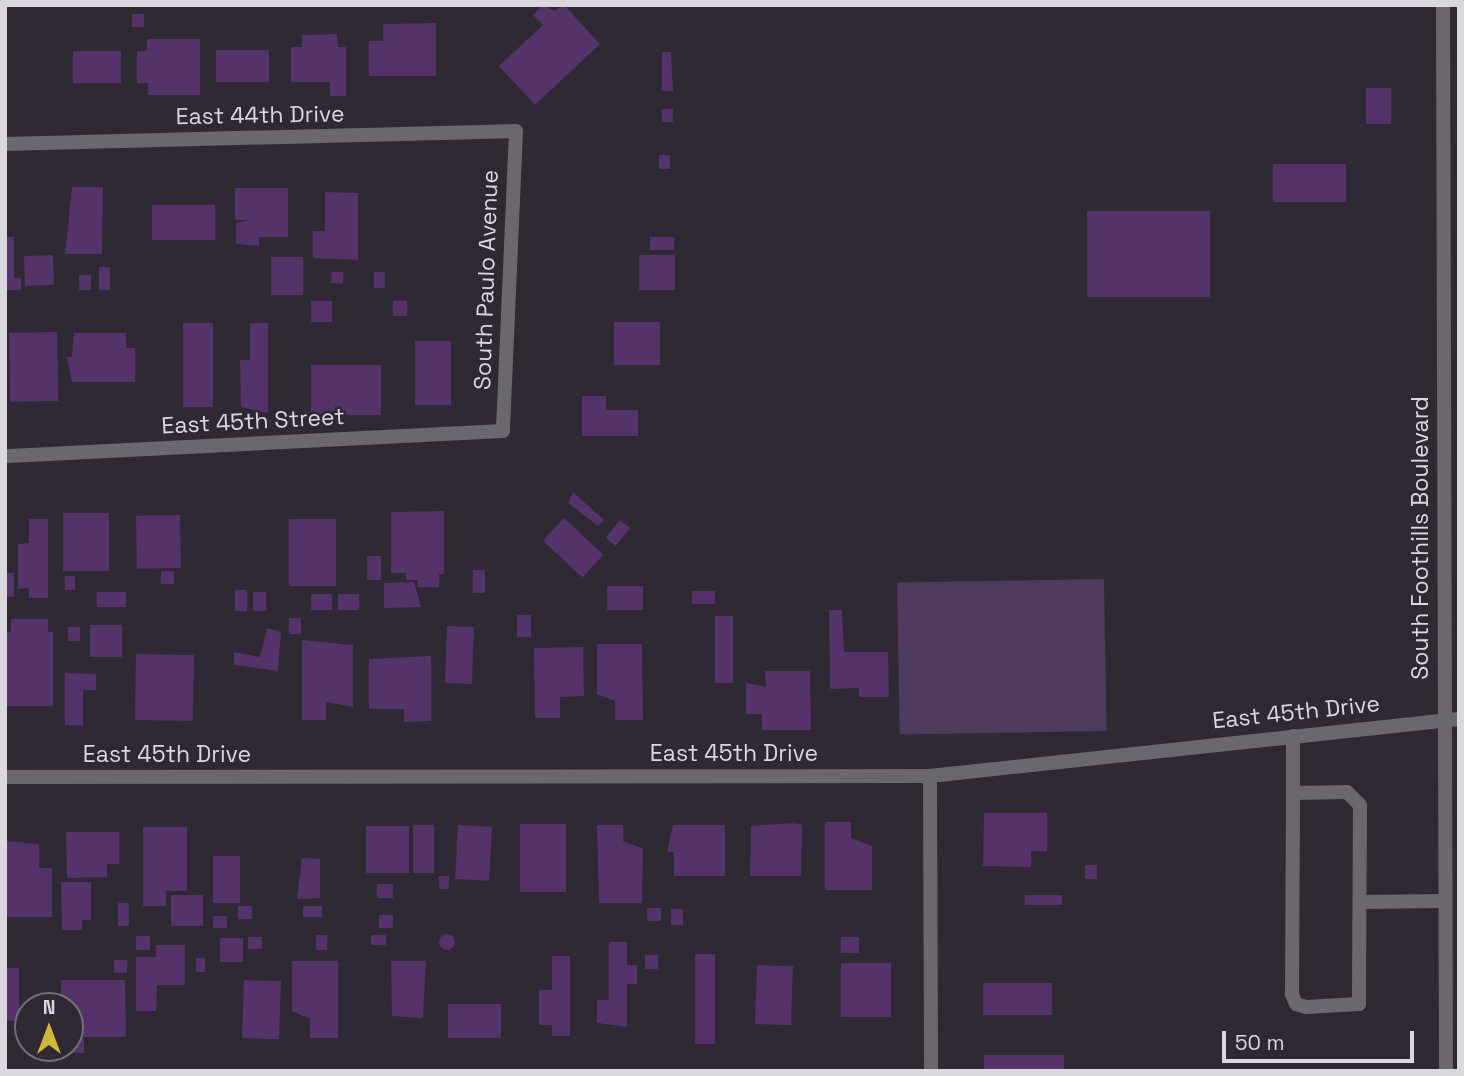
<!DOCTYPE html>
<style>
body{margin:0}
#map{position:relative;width:1464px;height:1076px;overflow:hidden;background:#2e2932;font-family:"Space Grotesk",sans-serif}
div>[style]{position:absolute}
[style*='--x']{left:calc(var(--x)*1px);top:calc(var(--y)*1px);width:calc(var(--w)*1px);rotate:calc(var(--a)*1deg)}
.green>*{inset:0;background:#4d3a5c;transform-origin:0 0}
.building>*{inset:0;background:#54326a;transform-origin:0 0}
.round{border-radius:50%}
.service>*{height:14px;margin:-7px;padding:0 7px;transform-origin:7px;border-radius:7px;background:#6b686d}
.minor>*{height:14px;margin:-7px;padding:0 7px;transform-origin:7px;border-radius:7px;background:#6b686d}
.tertiary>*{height:14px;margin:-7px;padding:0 7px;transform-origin:7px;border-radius:7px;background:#6b686d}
span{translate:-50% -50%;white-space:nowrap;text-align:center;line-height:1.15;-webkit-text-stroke:5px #2e2932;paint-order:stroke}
.street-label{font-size:23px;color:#dbd7de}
.frame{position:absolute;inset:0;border:7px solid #dbd7de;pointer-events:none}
.north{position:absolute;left:14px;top:992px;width:70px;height:70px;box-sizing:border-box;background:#2e2932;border:2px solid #736f77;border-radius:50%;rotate:0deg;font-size:19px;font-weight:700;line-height:28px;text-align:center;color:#dbd7de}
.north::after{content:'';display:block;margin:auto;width:24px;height:32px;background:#cdb938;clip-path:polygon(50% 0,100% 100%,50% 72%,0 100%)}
.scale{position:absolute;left:1222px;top:1031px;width:192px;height:32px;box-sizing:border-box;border:4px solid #dbd7de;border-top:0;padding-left:9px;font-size:21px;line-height:24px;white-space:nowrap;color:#dbd7de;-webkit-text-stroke:5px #2e2932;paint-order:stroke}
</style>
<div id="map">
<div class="green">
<i style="left:1104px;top:579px;width:152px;height:207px;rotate:89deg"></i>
</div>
<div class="building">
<i style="clip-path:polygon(543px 5px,554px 11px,564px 5px,600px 44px,535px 105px,499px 66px,543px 25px,533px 15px)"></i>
<i style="left:132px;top:14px;width:12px;height:13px"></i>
<i style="clip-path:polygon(436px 23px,436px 76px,369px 76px,369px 41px,383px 41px,383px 24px)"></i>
<i style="clip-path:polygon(337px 34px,338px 47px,346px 47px,346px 96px,330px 96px,330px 82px,291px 82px,291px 47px,302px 47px,302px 35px)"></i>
<i style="clip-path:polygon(147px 39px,200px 39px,200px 95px,148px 95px,148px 83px,137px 83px,137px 51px,147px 51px)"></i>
<i style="left:216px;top:50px;width:53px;height:32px"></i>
<i style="left:73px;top:51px;width:48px;height:32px"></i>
<i style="clip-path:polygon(662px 52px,671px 52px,673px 91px,662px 91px)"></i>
<i style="left:1366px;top:88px;width:25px;height:36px"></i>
<i style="left:662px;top:109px;width:11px;height:13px"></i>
<i style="left:659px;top:155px;width:11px;height:14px"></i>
<i style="left:1273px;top:164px;width:73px;height:38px"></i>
<i style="clip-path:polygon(72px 187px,103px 187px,102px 254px,65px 254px)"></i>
<i style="clip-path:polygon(235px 188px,288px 188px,288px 237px,259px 237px,259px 246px,236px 244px,236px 223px,250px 220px,235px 220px)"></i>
<i style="clip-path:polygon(325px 192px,358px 193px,358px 260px,313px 258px,313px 231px,325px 231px)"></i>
<i style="left:152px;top:205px;width:63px;height:35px"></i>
<i style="left:1087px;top:211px;width:123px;height:86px"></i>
<i style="clip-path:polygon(5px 237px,14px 237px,14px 278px,21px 278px,21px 290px,5px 290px)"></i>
<i style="left:650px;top:237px;width:24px;height:13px"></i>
<i style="left:53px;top:255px;width:30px;height:29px;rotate:88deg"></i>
<i style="left:639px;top:255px;width:36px;height:35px"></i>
<i style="left:271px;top:257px;width:32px;height:38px"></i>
<i style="left:99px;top:267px;width:11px;height:23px"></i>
<i style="clip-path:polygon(332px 272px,343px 272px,343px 284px,331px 283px)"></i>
<i style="left:374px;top:272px;width:11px;height:16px"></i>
<i style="left:79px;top:275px;width:12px;height:15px"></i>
<i style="left:311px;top:301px;width:21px;height:21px"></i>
<i style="left:393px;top:301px;width:14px;height:15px"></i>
<i style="left:660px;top:322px;width:43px;height:46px;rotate:90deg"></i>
<i style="left:183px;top:323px;width:30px;height:84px"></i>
<i style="clip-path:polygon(250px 323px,268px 323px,268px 413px,241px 407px,240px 360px,250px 360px)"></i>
<i style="left:57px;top:332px;width:69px;height:48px;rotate:89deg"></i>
<i style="clip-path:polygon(74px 333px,126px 333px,126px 348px,135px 348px,135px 382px,72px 382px,67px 357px,72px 357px)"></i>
<i style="left:415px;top:341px;width:36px;height:64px"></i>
<i style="left:311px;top:365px;width:70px;height:50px"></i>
<i style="clip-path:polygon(582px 396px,606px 396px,606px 410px,638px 410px,638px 436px,582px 436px)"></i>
<i style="clip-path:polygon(573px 492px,604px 520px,598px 526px,568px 503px)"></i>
<i style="clip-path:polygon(444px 511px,444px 574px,439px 574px,439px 587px,418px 587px,418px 580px,406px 580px,406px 573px,391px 573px,391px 512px)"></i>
<i style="left:109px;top:513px;width:58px;height:46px;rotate:90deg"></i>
<i style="left:180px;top:515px;width:53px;height:44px;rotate:89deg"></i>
<i style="left:564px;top:518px;width:54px;height:31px;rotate:43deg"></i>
<i style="clip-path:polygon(29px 519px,48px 519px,48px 598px,29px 598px,29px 588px,18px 589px,18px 544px,29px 543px)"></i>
<i style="left:289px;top:519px;width:47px;height:67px"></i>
<i style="left:620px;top:520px;width:13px;height:23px;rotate:39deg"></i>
<i style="left:367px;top:556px;width:14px;height:24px"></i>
<i style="left:473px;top:570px;width:12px;height:23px"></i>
<i style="left:161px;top:571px;width:13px;height:13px"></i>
<i style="left:5px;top:573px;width:9px;height:24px"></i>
<i style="left:65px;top:576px;width:10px;height:14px"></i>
<i style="clip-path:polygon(414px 582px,421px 607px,384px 608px,384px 583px)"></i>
<i style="left:607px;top:586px;width:36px;height:24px"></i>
<i style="left:235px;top:590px;width:12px;height:21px"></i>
<i style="left:692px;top:591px;width:23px;height:13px"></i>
<i style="left:97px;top:592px;width:29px;height:15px"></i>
<i style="left:253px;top:592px;width:13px;height:19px"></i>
<i style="left:311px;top:594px;width:21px;height:16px"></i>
<i style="left:338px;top:594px;width:21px;height:16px"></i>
<i style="clip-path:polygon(829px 610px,842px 610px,844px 652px,888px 652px,889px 697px,859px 697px,859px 688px,830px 689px)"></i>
<i style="left:517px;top:615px;width:14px;height:22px"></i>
<i style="left:715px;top:616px;width:18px;height:67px"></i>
<i style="left:289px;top:618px;width:12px;height:16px"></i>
<i style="clip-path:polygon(11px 619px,48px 619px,48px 632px,53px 632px,53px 706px,6px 706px,5px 632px,11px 632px)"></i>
<i style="left:90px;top:625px;width:32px;height:32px"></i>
<i style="left:447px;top:626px;width:27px;height:57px;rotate:2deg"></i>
<i style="left:68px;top:627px;width:12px;height:14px"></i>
<i style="clip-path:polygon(267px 628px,281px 632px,278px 671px,234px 665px,234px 652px,260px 657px)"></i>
<i style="clip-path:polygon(302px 640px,353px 645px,353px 707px,326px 702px,326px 720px,302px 720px)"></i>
<i style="clip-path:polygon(597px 644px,642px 644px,643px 720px,615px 720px,615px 701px,597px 694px)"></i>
<i style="clip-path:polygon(583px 647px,584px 696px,560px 697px,560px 718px,535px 718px,534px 648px)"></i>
<i style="left:136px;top:654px;width:58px;height:66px;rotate:1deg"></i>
<i style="clip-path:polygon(431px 656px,431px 721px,404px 722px,404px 709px,369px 709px,369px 659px)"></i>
<i style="clip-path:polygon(765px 671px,810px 671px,811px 730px,762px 730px,762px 714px,746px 714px,746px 683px,766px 687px)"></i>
<i style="clip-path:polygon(65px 673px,96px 674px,96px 690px,83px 690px,83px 726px,65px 725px)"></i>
<i style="clip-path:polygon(984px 813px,1047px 813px,1047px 851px,1031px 851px,1031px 867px,983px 866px)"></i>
<i style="clip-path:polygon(825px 822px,851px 822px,851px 838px,872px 846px,872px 890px,825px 890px)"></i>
<i style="clip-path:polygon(792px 823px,802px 825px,801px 876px,750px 876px,751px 826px)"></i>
<i style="left:520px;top:824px;width:46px;height:68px"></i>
<i style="left:413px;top:825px;width:21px;height:48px"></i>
<i style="left:458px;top:825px;width:34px;height:54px;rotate:3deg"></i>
<i style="clip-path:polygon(597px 825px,623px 825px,623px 841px,643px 849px,642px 903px,599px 903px)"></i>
<i style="clip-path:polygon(673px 825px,725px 825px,725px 876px,674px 876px,674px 852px,667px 852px)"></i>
<i style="left:366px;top:826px;width:43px;height:47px"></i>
<i style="clip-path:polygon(143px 827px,187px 827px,187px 891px,166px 891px,166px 906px,143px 906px)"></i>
<i style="clip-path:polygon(66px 832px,119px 832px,119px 864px,107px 864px,107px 877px,67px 878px)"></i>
<i style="clip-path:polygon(5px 841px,39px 844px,39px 868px,52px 868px,52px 917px,5px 917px)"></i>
<i style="left:213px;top:856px;width:27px;height:47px"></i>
<i style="clip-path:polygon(302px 858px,320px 859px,320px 898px,297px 899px)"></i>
<i style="left:1085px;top:865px;width:12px;height:14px"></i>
<i style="left:439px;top:876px;width:10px;height:13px"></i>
<i style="clip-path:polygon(61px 882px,91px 882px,91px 920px,82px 920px,82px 930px,62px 930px)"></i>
<i style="left:377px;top:884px;width:16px;height:14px"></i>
<i style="left:171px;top:895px;width:32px;height:31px"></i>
<i style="left:1062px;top:895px;width:10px;height:37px;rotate:90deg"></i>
<i style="left:118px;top:903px;width:11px;height:23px"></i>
<i style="left:238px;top:906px;width:14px;height:13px"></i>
<i style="left:303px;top:906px;width:19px;height:11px"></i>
<i style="left:647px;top:908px;width:14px;height:13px"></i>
<i style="left:671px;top:909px;width:12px;height:16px"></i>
<i style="left:379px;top:915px;width:14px;height:13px"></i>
<i style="left:213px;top:916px;width:14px;height:12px"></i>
<i class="round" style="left:439px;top:934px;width:16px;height:16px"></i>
<i style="left:316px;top:935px;width:11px;height:15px"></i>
<i style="left:371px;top:935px;width:15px;height:10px"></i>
<i style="left:136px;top:936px;width:14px;height:14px"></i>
<i style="left:248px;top:937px;width:14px;height:12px"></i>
<i style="left:841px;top:937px;width:18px;height:16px"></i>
<i style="left:220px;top:938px;width:23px;height:24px"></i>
<i style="clip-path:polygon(609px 942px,627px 942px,627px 965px,637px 965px,637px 984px,627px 984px,627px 1027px,597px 1023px,597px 1000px,609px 1000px)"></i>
<i style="clip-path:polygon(156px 945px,185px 945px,185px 985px,157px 985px,156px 1011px,136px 1011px,136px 957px,156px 957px)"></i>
<i style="left:695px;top:954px;width:20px;height:90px"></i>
<i style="left:645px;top:955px;width:13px;height:14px"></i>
<i style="clip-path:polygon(552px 956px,570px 956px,570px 1036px,552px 1036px,552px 1025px,539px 1025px,539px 990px,552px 990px)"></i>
<i style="left:196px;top:958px;width:9px;height:14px"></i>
<i style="left:114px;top:960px;width:13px;height:13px"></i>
<i style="clip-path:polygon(292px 961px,338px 961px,338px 1038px,310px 1038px,310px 1019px,292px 1011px)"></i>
<i style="clip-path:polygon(391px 961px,426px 961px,423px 1018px,392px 1016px)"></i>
<i style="left:841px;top:963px;width:50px;height:54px"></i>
<i style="left:757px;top:965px;width:36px;height:59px;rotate:2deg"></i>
<i style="left:5px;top:968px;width:14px;height:53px"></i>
<i style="clip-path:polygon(61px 980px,125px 980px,126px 1037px,84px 1037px,84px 1053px,61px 1053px,61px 1048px,70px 1048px,70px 1006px,61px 1006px)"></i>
<i style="left:244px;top:980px;width:37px;height:58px;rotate:2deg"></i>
<i style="left:983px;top:983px;width:69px;height:32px"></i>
<i style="left:501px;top:1004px;width:34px;height:53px;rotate:90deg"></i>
<i style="left:984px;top:1055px;width:80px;height:16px"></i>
</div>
<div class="service">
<i style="--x:1293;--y:793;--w:54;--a:-1.1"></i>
<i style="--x:1347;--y:792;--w:18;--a:45"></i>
<i style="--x:1360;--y:805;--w:199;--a:90.3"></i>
<i style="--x:1359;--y:1004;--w:53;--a:176.8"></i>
<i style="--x:1306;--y:1007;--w:10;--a:-163"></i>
<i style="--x:1296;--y:1004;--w:11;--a:-112"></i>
<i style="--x:1292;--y:994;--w:201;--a:-89.7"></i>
<i style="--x:1293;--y:793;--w:57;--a:-90"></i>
<i style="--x:1360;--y:902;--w:85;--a:-0.7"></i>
</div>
<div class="minor">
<i style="--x:5;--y:144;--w:511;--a:-1.46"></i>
<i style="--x:516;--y:131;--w:300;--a:92.5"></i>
<i style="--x:503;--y:431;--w:499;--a:177.1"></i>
<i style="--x:930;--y:776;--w:295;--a:89.8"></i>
<i style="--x:5;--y:777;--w:925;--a:-0.06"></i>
<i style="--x:930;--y:776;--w:532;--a:-6.15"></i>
</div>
<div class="tertiary">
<i style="--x:1443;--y:5;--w:1066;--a:89.84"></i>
</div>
<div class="street-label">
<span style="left:260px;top:115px;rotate:-1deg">East 44th Drive</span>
<span style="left:486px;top:280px;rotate:-88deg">South Paulo Avenue</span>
<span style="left:253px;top:421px;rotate:-3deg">East 45th Street</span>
<span style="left:1420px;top:538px;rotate:-90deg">South Foothills Boulevard</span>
<span style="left:1296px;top:712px;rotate:-6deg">East 45th Drive</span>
<span style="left:734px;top:753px">East 45th Drive</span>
<span style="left:167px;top:754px">East 45th Drive</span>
</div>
<div class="frame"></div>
<div class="north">N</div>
<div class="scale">50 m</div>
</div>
